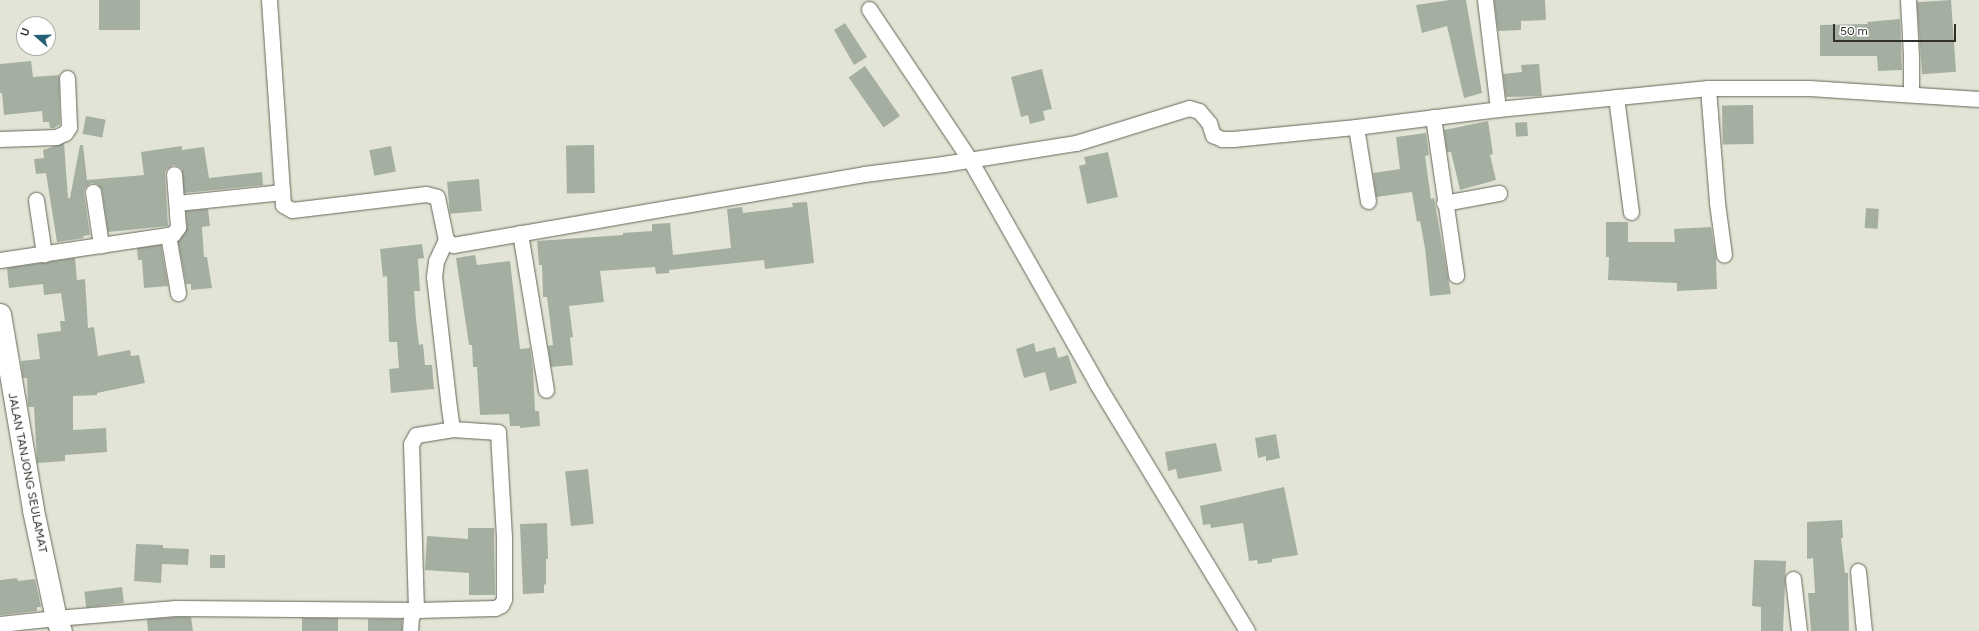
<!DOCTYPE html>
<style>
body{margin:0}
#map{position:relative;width:1979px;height:631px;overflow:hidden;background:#e2e5d5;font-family:Figtree,sans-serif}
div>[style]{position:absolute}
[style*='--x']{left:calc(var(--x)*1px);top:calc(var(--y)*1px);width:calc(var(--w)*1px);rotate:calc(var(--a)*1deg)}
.building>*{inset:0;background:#a5afa1;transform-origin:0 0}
.roads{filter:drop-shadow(0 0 1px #656759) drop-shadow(0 0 1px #656759)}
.street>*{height:15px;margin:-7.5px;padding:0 7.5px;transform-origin:7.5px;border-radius:7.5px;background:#fff}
.secondary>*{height:21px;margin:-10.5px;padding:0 10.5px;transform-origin:10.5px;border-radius:10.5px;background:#fff}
span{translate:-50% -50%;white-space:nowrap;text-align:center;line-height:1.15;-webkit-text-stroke:4px #fff;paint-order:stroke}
.street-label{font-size:12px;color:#2f3029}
.north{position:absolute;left:16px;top:16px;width:40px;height:40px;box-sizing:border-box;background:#fff;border:1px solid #acaca9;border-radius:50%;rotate:290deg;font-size:11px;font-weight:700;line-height:16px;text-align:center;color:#2f3029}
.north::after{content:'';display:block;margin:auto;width:14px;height:18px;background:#235f77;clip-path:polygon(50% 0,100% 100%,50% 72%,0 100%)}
.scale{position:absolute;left:1833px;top:24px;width:123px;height:18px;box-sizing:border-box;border:2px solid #2f3029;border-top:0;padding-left:5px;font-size:12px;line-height:14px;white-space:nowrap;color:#2f3029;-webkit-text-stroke:3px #fff;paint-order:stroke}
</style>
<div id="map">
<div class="building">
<i style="left:99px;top:0;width:41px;height:30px"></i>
<i style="clip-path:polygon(1450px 0,1466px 0,1482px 93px,1464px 98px,1447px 26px,1422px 33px,1416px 5px)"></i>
<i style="clip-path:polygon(1494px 0,1545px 0,1546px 20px,1521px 21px,1521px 30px,1498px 31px)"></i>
<i style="left:1951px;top:0;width:72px;height:34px;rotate:86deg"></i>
<i style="clip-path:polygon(1900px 19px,1902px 70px,1878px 71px,1877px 56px,1820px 56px,1820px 25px,1868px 24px,1867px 22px)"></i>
<i style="clip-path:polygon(845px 23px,867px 57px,854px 65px,834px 30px)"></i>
<i style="clip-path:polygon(31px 61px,33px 77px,59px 75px,60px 124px,54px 128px,50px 128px,49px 122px,43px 122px,42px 111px,4px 115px,2px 93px,0 93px,0 64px)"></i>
<i style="clip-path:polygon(1539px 64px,1542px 96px,1506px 97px,1503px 74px,1522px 72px,1521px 65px)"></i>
<i style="left:865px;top:66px;width:61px;height:20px;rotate:55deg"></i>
<i style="clip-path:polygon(1042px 69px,1052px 109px,1043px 111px,1045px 120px,1030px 124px,1028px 115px,1021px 117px,1011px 77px)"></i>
<i style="left:1753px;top:105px;width:39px;height:31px;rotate:89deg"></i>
<i style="left:86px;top:116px;width:20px;height:18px;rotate:11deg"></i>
<i style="clip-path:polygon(1488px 121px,1493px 154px,1490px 155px,1496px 180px,1460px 190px,1451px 152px,1447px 152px,1444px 130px)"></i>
<i style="left:1527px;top:122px;width:14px;height:12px;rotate:86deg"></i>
<i style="clip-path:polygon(1426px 133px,1429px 155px,1425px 156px,1431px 199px,1434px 198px,1451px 294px,1430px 296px,1425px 248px,1420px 221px,1417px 222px,1412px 192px,1376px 197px,1373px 173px,1400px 169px,1396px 137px)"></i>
<i style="clip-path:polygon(64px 143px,68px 198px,70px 198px,80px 145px,83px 145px,87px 180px,144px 175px,141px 152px,182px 146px,182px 150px,204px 147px,209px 178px,262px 172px,263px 185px,184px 193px,182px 169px,178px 166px,173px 165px,166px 170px,165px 174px,168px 226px,108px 232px,102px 190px,97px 184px,91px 183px,85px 188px,84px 193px,90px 235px,83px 236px,84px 238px,57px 242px,46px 173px,36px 174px,34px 159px,44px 158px,43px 150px)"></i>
<i style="left:594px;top:145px;width:48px;height:28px;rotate:89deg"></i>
<i style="left:391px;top:146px;width:26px;height:22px;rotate:79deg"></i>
<i style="clip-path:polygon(1108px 152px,1118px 197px,1087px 204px,1079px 166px,1086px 164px,1084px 157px)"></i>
<i style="left:479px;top:179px;width:32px;height:32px;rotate:85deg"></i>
<i style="clip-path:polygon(807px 202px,814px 263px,765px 269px,764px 260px,669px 270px,669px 273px,656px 274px,655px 267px,600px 271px,604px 302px,569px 306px,573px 337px,570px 338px,573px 365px,551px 367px,548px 346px,553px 345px,547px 297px,543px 297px,542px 265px,539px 265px,537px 241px,623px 235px,623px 233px,652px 231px,652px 224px,670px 223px,673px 255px,731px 248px,727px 209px,742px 207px,743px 213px,793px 207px,792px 203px)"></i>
<i style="left:1866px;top:208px;width:13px;height:20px;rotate:4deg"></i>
<i style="clip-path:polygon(208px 209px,210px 226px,202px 227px,204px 257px,207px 257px,212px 288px,191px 290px,191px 284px,186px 284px,178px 241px,185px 232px,187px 227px,186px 211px)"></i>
<i style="clip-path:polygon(1606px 222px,1628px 222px,1628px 242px,1675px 242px,1674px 229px,1711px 227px,1716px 258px,1717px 289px,1677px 291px,1677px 283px,1608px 280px,1609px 257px,1606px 257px)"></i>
<i style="clip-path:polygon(422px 244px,424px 258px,418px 259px,420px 291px,414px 291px,416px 319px,419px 345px,423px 344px,425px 365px,432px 365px,434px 389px,391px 393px,389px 369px,399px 368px,397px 342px,389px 342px,387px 276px,383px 277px,380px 249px)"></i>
<i style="clip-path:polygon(161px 245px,168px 286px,144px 288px,142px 260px,138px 260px,137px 248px)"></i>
<i style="clip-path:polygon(475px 255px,477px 265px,510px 261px,520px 349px,530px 348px,533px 369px,535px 411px,539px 411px,540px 426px,520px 428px,520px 426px,510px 426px,509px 414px,480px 415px,477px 367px,473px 367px,472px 345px,469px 345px,456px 258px)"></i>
<i style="clip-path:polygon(75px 258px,77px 280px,85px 279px,88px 328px,94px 327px,98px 356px,130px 350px,131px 356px,139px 355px,145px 383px,97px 393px,97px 395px,73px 396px,73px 430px,106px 428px,107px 452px,65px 455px,65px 461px,37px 463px,34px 407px,28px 407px,27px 378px,23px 378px,21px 361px,40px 359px,37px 334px,61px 331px,60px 321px,65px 321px,61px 293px,44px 295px,43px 284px,9px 288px,7px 268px)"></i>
<i style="clip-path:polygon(1034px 343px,1036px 352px,1055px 347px,1058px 358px,1068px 355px,1077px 383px,1050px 391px,1045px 372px,1024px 378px,1016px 349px)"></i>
<i style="clip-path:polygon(1276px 434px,1280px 458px,1266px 461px,1266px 456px,1258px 458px,1255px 438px)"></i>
<i style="clip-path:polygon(1216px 443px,1222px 471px,1178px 479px,1176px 469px,1168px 471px,1165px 452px)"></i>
<i style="left:588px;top:469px;width:55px;height:23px;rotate:84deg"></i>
<i style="clip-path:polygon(1284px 487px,1298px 555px,1272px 559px,1272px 562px,1258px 564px,1257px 560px,1249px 561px,1243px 523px,1211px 528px,1210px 524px,1203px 525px,1200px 506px)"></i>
<i style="clip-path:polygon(1842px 520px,1843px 538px,1841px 538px,1845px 573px,1848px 573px,1848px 583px,1849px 631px,1811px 631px,1808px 593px,1815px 593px,1813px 558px,1807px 559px,1807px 522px)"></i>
<i style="clip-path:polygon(547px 523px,548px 559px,546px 559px,546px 584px,544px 585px,544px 593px,523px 594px,520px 524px)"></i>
<i style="clip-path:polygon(468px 528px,494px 528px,495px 595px,469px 595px,469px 573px,425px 570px,427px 536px,468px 539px)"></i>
<i style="clip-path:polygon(136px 544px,163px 545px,163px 548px,189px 549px,188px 565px,162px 564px,161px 583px,134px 581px)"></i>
<i style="left:210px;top:555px;width:15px;height:13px"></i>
<i style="clip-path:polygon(1754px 560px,1786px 561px,1783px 631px,1761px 631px,1761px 607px,1752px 606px)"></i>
<i style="clip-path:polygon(17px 578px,18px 581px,35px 579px,41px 607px,37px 607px,37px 611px,0 615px,0 580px)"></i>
<i style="left:122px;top:587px;width:16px;height:38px;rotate:83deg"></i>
<i style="clip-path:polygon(176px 617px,191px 617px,193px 631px,148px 631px,147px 619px)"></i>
<i style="left:302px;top:618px;width:36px;height:13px"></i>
<i style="left:368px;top:619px;width:34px;height:12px"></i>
</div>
<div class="roads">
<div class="street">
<i style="--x:269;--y:0;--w:205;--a:86.1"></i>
<i style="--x:283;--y:205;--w:10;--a:29"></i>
<i style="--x:292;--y:210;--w:135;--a:-6.8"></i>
<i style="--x:426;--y:194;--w:11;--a:15"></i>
<i style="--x:437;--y:197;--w:44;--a:78.2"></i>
<i style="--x:446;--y:240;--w:9;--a:36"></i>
<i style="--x:453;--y:245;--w:417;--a:-9.8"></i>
<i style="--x:864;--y:174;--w:80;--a:-7.2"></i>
<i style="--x:943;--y:164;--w:135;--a:-9"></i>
<i style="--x:1076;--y:143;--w:118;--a:-17.2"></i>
<i style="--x:1189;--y:108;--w:10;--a:17"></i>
<i style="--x:1199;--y:111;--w:16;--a:50"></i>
<i style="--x:1209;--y:123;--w:13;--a:72"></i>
<i style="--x:1213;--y:135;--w:10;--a:24"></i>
<i style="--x:1222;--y:139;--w:11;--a:0"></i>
<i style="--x:1233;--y:139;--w:124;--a:-5.6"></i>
<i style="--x:1356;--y:127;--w:143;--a:-7.2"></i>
<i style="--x:1498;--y:109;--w:211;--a:-5.7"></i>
<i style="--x:1708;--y:88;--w:101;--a:0"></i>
<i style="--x:1809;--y:88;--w:170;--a:3.7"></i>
<i style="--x:1485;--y:0;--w:110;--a:83.2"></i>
<i style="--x:1908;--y:0;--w:55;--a:86.9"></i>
<i style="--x:1911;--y:55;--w:39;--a:90"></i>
<i style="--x:869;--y:9;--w:182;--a:56.2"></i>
<i style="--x:970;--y:160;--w:257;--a:60.4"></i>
<i style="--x:1097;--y:384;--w:289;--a:58.7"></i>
<i style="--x:1708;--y:88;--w:115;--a:85.5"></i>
<i style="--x:1717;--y:203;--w:52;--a:82.3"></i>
<i style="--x:1616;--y:97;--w:116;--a:82.6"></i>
<i style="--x:1433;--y:117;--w:160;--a:81.7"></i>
<i style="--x:1356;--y:127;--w:75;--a:80.8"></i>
<i style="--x:0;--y:139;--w:56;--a:-2"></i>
<i style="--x:56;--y:137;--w:10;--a:-24"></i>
<i style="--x:65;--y:133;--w:7;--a:-56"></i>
<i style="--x:69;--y:127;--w:49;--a:-92.3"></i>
<i style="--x:93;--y:192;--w:54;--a:81.4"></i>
<i style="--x:36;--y:200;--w:55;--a:81.6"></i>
<i style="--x:177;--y:203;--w:106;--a:-6"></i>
<i style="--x:1444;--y:203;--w:56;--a:-10.3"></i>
<i style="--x:520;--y:233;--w:159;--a:80.6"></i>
<i style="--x:168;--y:235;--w:59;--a:80.2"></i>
<i style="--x:0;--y:260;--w:175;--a:-8.5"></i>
<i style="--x:173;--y:234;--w:9;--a:-54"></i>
<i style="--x:178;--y:227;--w:53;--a:-94.3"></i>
<i style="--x:1858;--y:571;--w:60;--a:84.3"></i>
<i style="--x:1793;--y:579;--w:52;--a:83.4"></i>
<i style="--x:0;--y:624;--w:56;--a:-6.1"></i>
<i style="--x:56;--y:618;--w:120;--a:-4.8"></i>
<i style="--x:176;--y:608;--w:240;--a:0.5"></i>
<i style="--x:416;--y:610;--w:166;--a:-91.7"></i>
<i style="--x:411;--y:444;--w:10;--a:-61"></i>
<i style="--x:416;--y:435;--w:36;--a:-9"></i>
<i style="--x:410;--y:631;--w:15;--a:-86"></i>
<i style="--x:411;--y:616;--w:8;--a:-50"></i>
<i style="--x:416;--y:610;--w:79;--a:-1.5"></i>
<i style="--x:495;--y:608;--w:7;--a:-27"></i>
<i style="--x:501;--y:605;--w:7;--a:-63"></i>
<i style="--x:504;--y:599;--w:62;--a:-90"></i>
<i style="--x:504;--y:537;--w:105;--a:-93.3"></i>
<i style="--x:498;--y:432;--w:46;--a:-176.3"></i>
<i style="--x:452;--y:429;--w:21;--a:-98"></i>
<i style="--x:449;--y:408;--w:132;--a:-96.5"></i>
<i style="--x:434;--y:277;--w:16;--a:-83"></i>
<i style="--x:436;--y:261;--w:23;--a:-65"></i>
</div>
<div class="secondary">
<i style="--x:0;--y:314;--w:199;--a:80.4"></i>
<i style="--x:33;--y:510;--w:110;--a:78"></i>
<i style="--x:56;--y:618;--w:14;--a:69"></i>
</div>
</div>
<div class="street-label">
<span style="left:27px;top:473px;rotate:79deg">JALAN TANJONG SEULAMAT</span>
</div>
<div class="north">U</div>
<div class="scale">50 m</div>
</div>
